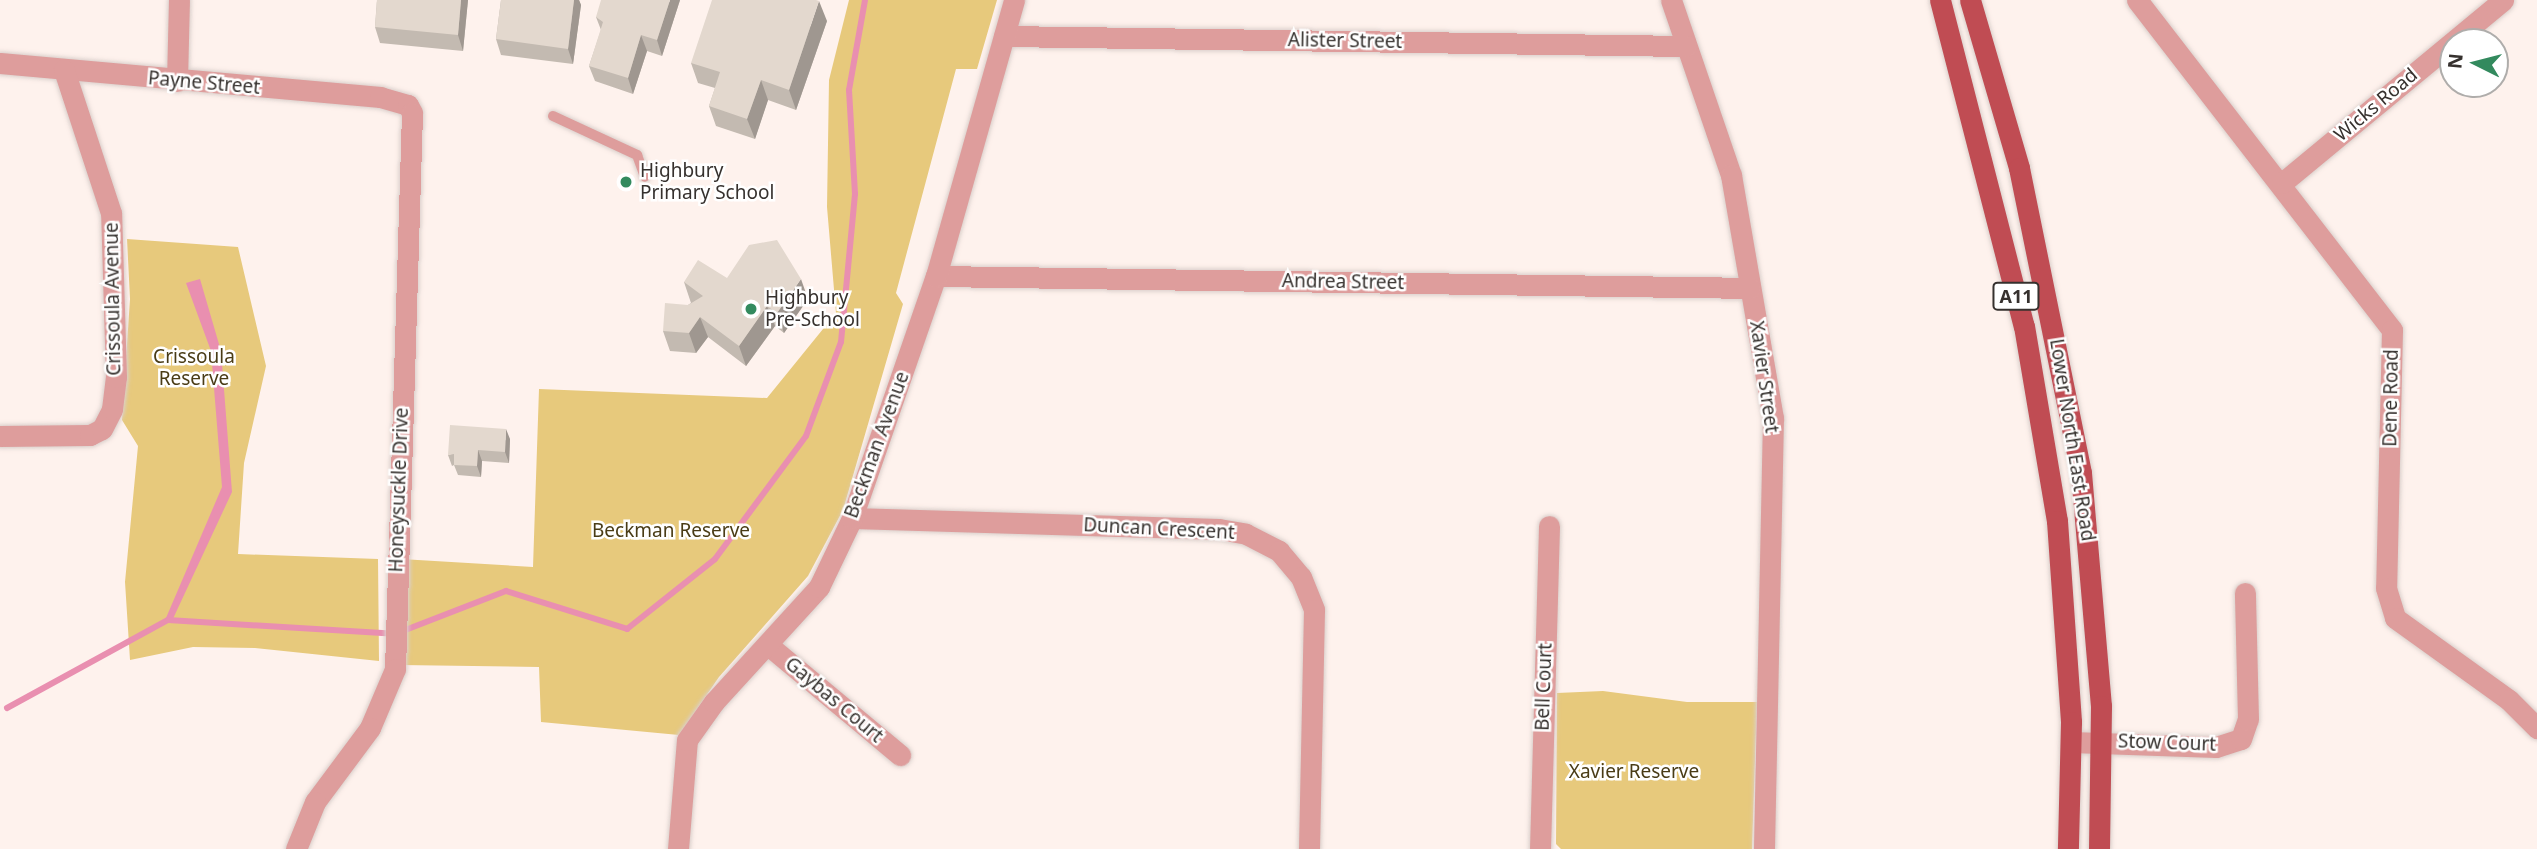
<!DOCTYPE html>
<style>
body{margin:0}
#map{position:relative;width:2537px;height:849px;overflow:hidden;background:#fef2ed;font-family:"Noto Sans",sans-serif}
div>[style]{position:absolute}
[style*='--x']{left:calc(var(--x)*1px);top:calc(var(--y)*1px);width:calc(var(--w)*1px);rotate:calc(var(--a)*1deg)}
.green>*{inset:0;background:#e7c97c}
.water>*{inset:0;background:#e98fb0}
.stream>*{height:6px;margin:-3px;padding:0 3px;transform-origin:3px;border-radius:3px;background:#e98fb0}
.roads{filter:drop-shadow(0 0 2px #dacfcb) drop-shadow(0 0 2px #dacfcb)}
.lane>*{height:10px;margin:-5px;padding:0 5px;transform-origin:5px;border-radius:5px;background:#de9d9c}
.street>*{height:21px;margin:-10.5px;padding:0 10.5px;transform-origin:10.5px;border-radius:10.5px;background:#de9d9c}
.primary>*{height:21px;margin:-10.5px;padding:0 10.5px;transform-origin:10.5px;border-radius:10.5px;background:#c04c53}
.wall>*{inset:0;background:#c3bab1}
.shaded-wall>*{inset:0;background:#9f9790}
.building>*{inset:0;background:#e3d8ce}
.dots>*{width:19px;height:19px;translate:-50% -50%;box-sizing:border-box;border:4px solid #fff;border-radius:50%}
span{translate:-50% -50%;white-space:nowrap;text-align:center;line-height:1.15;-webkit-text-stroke:5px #fff;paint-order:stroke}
.shield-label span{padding:2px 5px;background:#fff;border:2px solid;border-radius:5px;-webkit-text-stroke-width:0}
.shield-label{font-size:18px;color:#36312e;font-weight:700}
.street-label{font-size:19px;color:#36312e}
.poi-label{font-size:19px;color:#36312e}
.left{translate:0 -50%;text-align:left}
.park-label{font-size:19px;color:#4a3c16}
.north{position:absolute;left:2439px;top:28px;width:70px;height:70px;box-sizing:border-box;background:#fff;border:2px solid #afadab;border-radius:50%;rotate:276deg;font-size:19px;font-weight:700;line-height:28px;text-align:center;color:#36312e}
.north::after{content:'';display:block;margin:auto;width:24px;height:32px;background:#338a5e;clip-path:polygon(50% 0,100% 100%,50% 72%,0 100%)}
</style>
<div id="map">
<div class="green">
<i style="clip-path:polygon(849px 0,997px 0,977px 69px,956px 69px,896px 293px,903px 304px,843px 510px,808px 576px,719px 677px,679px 735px,541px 722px,539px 667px,400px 665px,401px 559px,533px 567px,539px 389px,767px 398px,836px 313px,827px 207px,829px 80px)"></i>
<i style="clip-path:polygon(127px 239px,238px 247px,266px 366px,244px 463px,238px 554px,378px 559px,379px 661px,255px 648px,193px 647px,130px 660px,125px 582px,138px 446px,122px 420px,130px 299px)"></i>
<i style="clip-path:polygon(1603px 691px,1687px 702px,1757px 702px,1752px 849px,1561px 849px,1556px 844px,1557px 693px)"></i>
</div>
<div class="water">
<i style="clip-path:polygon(200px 279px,221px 351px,232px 492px,171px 623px,166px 618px,222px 487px,211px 351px,186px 283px)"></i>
</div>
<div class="stream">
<i style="--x:7;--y:708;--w:183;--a:-28.7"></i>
<i style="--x:168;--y:620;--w:227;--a:3.5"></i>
<i style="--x:395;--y:634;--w:119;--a:-21.2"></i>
<i style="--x:506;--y:591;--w:127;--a:17.4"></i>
<i style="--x:627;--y:629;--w:112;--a:-38.5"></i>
<i style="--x:715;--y:559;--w:153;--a:-53.5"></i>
<i style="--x:806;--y:436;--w:100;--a:-69.6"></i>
<i style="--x:841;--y:342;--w:149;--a:-84.6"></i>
<i style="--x:855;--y:194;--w:104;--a:-93.3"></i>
<i style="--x:849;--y:90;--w:91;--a:-79.9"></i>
</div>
<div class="roads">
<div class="lane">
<i style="--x:553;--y:116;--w:93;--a:24.9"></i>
<i style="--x:637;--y:155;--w:23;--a:70"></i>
</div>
<div class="street">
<i style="--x:1671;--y:0;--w:185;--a:71.1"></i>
<i style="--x:1731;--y:175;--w:247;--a:80.2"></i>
<i style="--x:1773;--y:418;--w:431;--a:91.2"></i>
<i style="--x:2137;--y:0;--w:417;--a:52.3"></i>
<i style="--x:2392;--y:330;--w:258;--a:91.3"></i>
<i style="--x:2386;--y:588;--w:31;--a:73"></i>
<i style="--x:2395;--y:618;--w:140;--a:35.7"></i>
<i style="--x:2509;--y:700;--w:40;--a:45"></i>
<i style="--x:1004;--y:36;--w:682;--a:0.84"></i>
<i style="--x:0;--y:63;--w:382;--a:5.1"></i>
<i style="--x:380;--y:97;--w:29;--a:16"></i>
<i style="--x:408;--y:105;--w:9;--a:63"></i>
<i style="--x:412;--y:113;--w:556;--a:91.75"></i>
<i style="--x:395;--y:669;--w:64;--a:113"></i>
<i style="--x:370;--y:728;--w:92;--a:126.6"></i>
<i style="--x:315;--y:802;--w:51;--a:112"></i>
<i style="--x:177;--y:81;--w:81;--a:-88.6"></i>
<i style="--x:2282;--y:183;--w:287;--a:-39.6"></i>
<i style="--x:936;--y:276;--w:814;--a:0.84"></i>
<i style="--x:0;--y:436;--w:90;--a:-0.6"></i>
<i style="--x:90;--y:435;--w:13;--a:-27"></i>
<i style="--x:102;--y:429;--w:22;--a:-63"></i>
<i style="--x:112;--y:409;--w:32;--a:-83"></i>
<i style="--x:116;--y:377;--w:164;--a:-91.7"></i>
<i style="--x:111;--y:213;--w:151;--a:-108.2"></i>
<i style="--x:852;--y:518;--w:367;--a:1.7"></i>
<i style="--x:1219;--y:529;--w:27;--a:10"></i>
<i style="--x:1246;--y:534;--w:37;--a:27"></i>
<i style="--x:1279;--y:551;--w:34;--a:50"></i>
<i style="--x:1301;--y:577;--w:35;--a:68"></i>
<i style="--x:1314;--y:610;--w:239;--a:91.2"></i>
<i style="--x:768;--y:645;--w:172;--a:39.8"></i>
<i style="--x:2071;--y:742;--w:145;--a:2"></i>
<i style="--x:2216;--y:747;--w:26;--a:-18"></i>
<i style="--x:2241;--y:739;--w:21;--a:-71"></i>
<i style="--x:2248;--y:719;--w:126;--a:-91.4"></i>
<i style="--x:678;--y:849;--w:109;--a:-85.3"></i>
<i style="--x:687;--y:740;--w:47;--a:-54.6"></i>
<i style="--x:714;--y:702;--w:156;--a:-47.6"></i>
<i style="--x:819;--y:587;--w:76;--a:-64.4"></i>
<i style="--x:852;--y:518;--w:256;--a:-70.9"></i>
<i style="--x:936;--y:276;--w:287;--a:-74.2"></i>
<i style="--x:1540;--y:849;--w:323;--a:-88.4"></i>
</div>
<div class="primary">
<i style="--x:1940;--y:0;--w:337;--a:75.6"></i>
<i style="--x:2024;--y:326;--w:198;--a:80.4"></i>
<i style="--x:2057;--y:521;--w:201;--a:86"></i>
<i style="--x:2071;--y:722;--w:127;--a:91.4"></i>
<i style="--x:1970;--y:0;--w:175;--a:73.7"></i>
<i style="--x:2019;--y:168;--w:311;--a:78.5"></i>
<i style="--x:2081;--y:473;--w:234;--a:85.1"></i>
<i style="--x:2101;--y:706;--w:143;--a:90.8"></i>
</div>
</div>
<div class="wall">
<i style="clip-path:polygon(377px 0,468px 0,463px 51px,380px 43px,375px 27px)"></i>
<i style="clip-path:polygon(501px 0,579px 0,581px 5px,573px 64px,501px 55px,496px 39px)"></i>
<i style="clip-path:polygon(680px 0,662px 56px,647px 51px,633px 94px,595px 81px,589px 66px,601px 30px,596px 17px)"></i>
<i style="clip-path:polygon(827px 21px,796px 110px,768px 100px,755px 139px,716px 126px,709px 106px,715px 88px,698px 83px,691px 63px)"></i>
<i style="clip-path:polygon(727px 278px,808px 299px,784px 333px,775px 326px,746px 366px,708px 337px,696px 353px,670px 351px,663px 331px,688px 305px,691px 303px,684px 282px)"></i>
<i style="clip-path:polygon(510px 439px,509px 463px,482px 461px,481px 477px,458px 475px,454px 465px,452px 466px,448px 455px)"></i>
</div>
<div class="shaded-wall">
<i style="clip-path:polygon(461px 0,468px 0,463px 51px,458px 35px)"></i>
<i style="clip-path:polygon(574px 0,579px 0,581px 5px,573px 64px,568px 49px)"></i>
<i style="clip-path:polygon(670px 0,680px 0,662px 56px,657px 40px)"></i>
<i style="clip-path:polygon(819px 1px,827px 21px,796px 110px,789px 90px)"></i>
<i style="clip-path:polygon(641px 35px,647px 51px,633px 94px,628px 78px)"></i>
<i style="clip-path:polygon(761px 80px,768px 100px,755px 139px,747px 119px)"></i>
<i style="clip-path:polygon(801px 279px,808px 299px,784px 333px,777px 313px)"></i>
<i style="clip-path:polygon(767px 306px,775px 326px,746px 366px,739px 346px)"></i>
<i style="clip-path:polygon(700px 317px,708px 337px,696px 353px,689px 333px)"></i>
<i style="clip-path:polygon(506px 429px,510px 439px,509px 463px,505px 452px)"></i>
<i style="clip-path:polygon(478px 450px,482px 461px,481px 477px,477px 466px)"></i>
</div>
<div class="building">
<i style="clip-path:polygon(377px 0,461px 0,458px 35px,375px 27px)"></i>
<i style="clip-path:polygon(501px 0,574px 0,568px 49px,496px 39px)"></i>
<i style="clip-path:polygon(601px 0,670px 0,657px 40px,641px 35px,628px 78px,589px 66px,603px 22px,596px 17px)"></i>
<i style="clip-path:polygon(712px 0,816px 0,819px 1px,789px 90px,761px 80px,747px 119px,709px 106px,720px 72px,691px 63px)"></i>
<i style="clip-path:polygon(777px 240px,801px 279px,777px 313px,767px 306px,739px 346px,700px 317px,689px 333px,663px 331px,665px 303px,688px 305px,703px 296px,684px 282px,698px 260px,727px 278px,749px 245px)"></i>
<i style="clip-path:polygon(450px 425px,506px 429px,505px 452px,478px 450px,477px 466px,454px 465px,454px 454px,448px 455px)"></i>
</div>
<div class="dots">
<i style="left:626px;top:182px;background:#338a5e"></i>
<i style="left:751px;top:309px;background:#338a5e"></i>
</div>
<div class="shield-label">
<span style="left:2016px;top:296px">A11</span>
</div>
<div class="street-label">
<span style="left:1345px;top:41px;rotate:1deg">Alister Street</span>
<span style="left:204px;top:83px;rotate:5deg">Payne Street</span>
<span style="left:2376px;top:105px;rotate:-40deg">Wicks Road</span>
<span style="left:1343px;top:282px;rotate:1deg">Andrea Street</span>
<span style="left:113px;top:299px;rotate:-91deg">Crissoula Avenue</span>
<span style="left:1764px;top:377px;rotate:82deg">Xavier Street</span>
<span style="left:2391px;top:398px;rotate:-89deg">Dene Road</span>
<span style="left:2072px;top:440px;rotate:81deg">Lower North East Road</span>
<span style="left:877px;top:445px;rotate:-70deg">Beckman Avenue</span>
<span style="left:399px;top:490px;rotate:-88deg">Honeysuckle Drive</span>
<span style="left:1159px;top:529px;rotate:3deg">Duncan Crescent</span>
<span style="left:1544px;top:687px;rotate:-88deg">Bell Court</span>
<span style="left:834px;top:700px;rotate:40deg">Gaybas Court</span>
<span style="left:2167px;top:743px;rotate:2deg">Stow Court</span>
</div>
<div class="poi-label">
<span class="left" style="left:640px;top:182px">Highbury<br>Primary School</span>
<span class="left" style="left:765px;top:309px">Highbury<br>Pre-School</span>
</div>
<div class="park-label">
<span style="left:194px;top:368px">Crissoula<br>Reserve</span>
<span style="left:671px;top:531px">Beckman Reserve</span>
<span style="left:1634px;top:772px">Xavier Reserve</span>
</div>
<div class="north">N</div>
</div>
